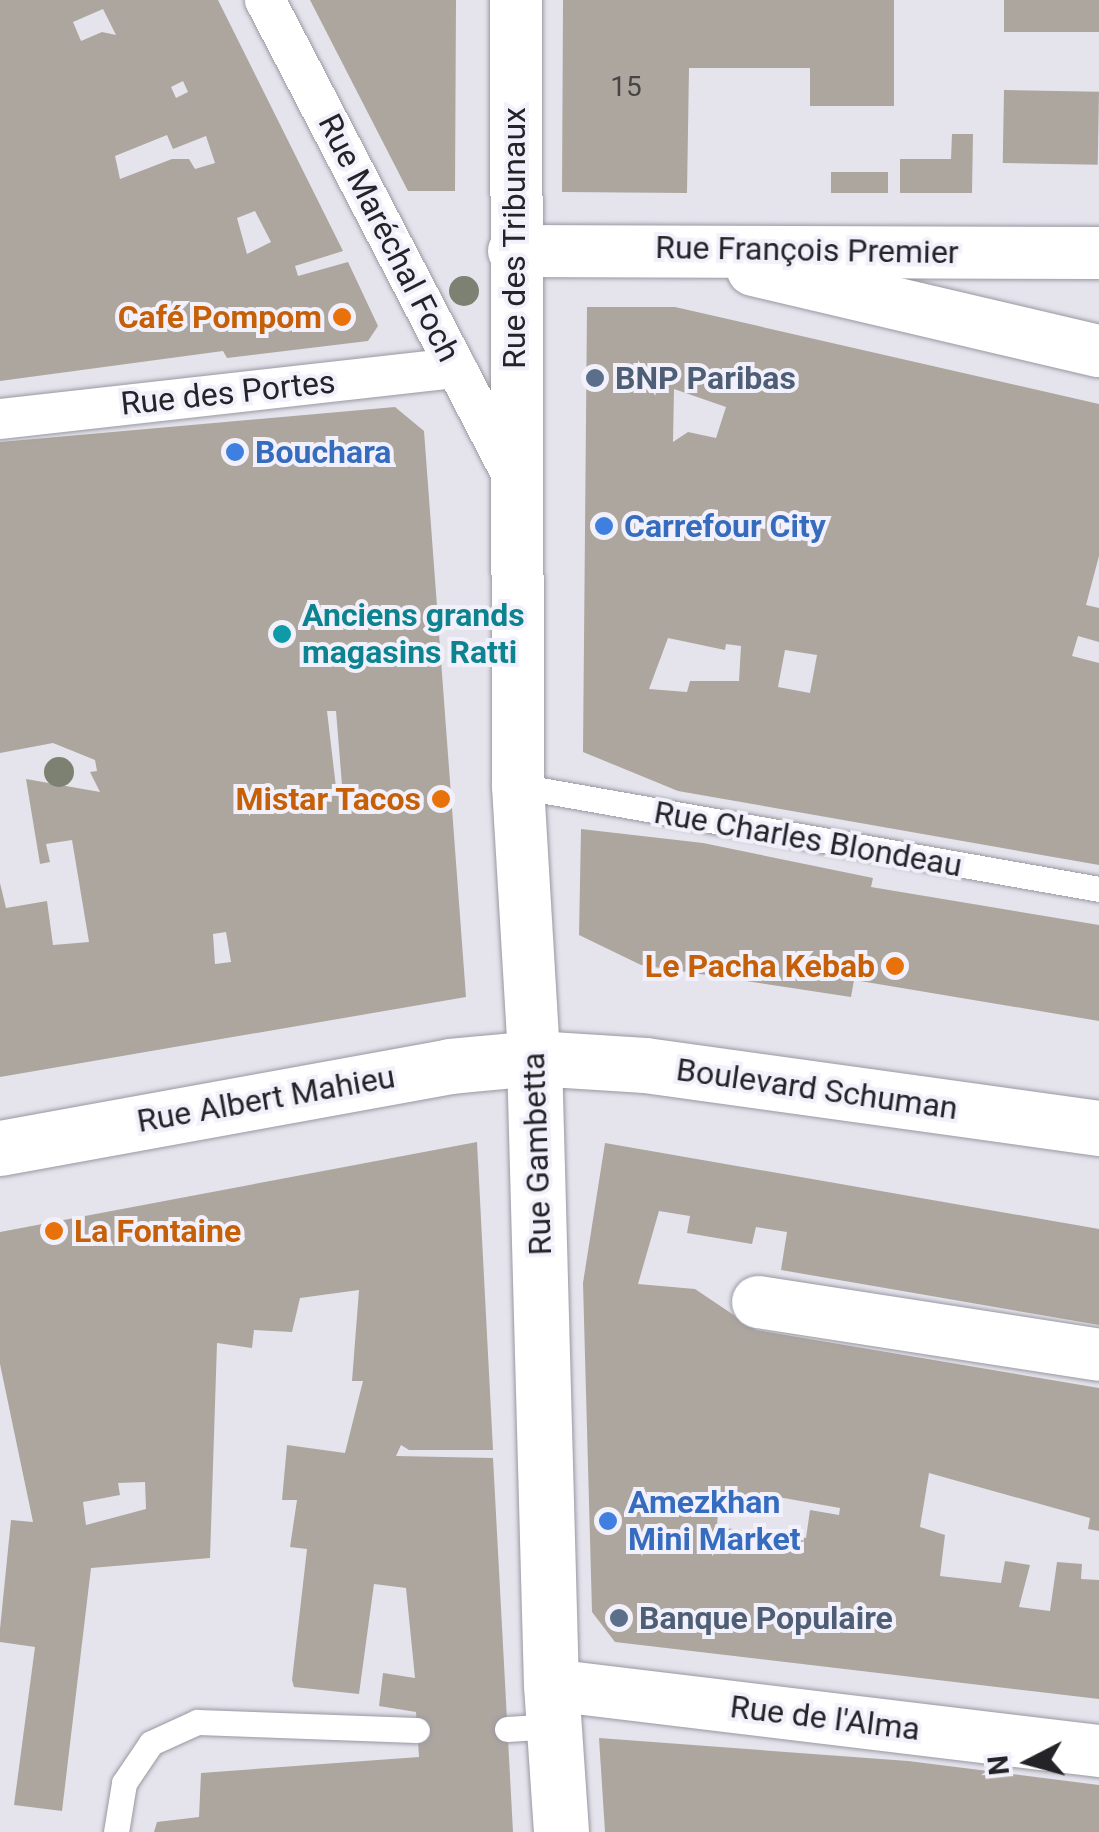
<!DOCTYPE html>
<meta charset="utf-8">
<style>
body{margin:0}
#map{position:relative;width:1099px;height:1832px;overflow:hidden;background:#e5e4ed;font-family:Roboto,sans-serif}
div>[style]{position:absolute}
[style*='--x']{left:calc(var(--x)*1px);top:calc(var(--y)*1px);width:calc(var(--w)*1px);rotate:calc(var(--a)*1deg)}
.building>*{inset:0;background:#ada69f;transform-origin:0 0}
.roads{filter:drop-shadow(0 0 2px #9998a1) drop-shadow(0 0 2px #9998a1)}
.service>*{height:25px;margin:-12.5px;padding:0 12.5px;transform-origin:12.5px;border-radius:12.5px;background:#fff}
.pedestrian>*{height:40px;margin:-20px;padding:0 20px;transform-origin:20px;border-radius:20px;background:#fff}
.minor>*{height:52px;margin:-26px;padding:0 26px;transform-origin:26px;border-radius:26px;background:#fff}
.tertiary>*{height:55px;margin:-27.5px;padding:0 27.5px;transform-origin:27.5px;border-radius:27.5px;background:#fff}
.trees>*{width:30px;height:30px;margin:-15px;border-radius:50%;background:#7d8172}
.dots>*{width:28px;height:28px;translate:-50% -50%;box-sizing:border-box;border:5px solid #f2f1fb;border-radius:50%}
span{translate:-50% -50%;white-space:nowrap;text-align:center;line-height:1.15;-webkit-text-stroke:8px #f2f1fb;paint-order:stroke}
.number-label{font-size:28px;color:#464445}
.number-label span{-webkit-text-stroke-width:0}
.street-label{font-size:32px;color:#242327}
.food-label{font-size:32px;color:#c56008;font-weight:700}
.right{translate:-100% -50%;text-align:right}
.left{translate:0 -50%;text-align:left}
.service-label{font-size:32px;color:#4e5e75;font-weight:700}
.shop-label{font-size:32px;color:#366cbe;font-weight:700}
.culture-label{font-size:32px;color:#0d838f;font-weight:700}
.north{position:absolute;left:979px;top:1712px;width:100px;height:100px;-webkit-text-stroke:8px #f2f1fb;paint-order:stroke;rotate:264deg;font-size:28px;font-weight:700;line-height:40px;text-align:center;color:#242327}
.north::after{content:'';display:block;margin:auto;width:35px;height:45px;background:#242327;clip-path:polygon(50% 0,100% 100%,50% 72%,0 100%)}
</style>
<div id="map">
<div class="building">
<i style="clip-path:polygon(evenodd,0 0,218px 0,343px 251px,295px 266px,298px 276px,348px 262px,378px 326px,368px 341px,227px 358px,223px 351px,0 381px,0 0,103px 9px,116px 35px,102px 32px,81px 41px,73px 22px,103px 9px,0 0,183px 81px,188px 92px,176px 98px,171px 87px,183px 81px,0 0,167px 135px,173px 149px,206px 136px,215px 163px,195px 169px,189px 159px,172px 159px,120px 179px,115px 156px,167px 135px,0 0,255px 211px,271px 242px,247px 254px,237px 218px,255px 211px)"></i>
<i style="clip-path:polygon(310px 0,456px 0,455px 191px,408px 191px)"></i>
<i style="clip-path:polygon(563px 0,894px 0,894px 106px,810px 106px,810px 68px,689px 68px,687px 193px,562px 192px)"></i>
<i style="left:1004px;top:0;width:95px;height:32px"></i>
<i style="left:1004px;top:90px;width:95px;height:73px;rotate:1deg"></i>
<i style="clip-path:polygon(952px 134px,973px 134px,972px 193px,900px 193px,900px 159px,951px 159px)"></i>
<i style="left:831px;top:172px;width:57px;height:21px"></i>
<i style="clip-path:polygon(evenodd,587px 307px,675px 307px,1099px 404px,1099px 556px,1086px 605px,1099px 608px,1099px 642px,1078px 636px,1072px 656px,1099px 663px,1099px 865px,678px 791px,583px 752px,587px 307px,674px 389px,726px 407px,716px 438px,688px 432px,673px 442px,674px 389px,587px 307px,668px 638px,725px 650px,726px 644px,741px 646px,739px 681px,690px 681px,687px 692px,649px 689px,668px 638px,587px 307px,785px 650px,817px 655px,810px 693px,778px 687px,785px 650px)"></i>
<i style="clip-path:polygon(evenodd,395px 407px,424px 431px,466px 997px,0 1077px,0 883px,6px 908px,47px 901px,53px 945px,89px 942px,72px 840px,46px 844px,50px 862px,40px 864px,26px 779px,100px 792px,90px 772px,97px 771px,95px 760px,53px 743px,0 753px,0 442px,395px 407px,327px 711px,336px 711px,342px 785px,352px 794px,337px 796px,327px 711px,395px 407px,226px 932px,231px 962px,215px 964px,213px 934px,226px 932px)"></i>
<i style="clip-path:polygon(581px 829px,703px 843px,873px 878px,871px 887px,1099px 925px,1099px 1021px,854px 980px,851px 997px,641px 965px,579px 935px)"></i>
<i style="clip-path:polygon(evenodd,477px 1142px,493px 1450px,409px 1450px,401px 1445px,396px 1456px,493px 1458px,513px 1832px,154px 1832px,157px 1822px,199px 1817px,201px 1773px,419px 1757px,416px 1712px,379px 1706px,383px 1673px,415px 1678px,406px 1588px,374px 1584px,359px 1694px,294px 1687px,292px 1680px,307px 1549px,290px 1547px,297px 1500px,282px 1500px,287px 1445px,345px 1453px,363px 1381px,352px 1381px,359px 1290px,300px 1298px,292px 1332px,254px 1330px,252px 1348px,217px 1343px,210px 1558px,91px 1568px,62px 1811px,14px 1805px,35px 1647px,0 1642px,0 1629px,11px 1520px,33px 1522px,0 1364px,0 1232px,477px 1142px,145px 1482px,146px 1509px,86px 1525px,83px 1502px,120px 1495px,118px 1483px,145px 1482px)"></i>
<i style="clip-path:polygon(evenodd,605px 1143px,1099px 1229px,1099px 1325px,781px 1270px,787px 1232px,756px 1227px,752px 1244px,687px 1233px,690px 1216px,659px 1211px,638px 1284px,695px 1289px,756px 1330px,1099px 1388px,1099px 1531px,1088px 1529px,1090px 1518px,929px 1473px,920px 1527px,945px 1535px,940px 1576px,1001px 1583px,1005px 1561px,1030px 1565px,1019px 1607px,1050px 1611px,1057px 1562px,1082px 1564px,1081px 1579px,1099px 1580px,1099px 1699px,615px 1642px,592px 1612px,583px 1283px,605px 1143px,688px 1494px,754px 1500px,754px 1513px,775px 1515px,778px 1497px,840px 1508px,839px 1515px,810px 1510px,806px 1538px,717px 1527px,718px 1509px,688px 1507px,688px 1494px)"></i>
<i style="clip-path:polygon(599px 1738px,908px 1761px,1099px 1785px,1099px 1832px,605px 1832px)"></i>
</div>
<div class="roads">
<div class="service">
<i style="--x:518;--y:786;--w:590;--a:10.05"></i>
<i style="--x:507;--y:1729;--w:47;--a:-3.7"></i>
<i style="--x:116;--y:1832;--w:50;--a:-80.7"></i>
<i style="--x:124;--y:1783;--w:48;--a:-56"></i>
<i style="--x:151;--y:1743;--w:51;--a:-24.5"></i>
<i style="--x:197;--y:1722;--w:220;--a:2.1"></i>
</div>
<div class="pedestrian">
<i style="--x:265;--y:0;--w:538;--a:62.53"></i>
<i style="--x:0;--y:419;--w:459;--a:-6.4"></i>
</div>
<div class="minor">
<i style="--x:516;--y:0;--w:786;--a:89.85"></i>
<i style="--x:518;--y:786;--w:272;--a:86.6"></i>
<i style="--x:514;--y:251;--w:585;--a:0.2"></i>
<i style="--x:753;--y:270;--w:355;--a:13.2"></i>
<i style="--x:758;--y:1302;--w:345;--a:8.8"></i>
<i style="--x:551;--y:1685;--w:552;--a:6.87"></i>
</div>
<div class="tertiary">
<i style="--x:534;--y:1058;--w:627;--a:88.45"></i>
<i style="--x:551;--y:1685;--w:147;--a:86.1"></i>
<i style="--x:0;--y:1148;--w:457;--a:-10.3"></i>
<i style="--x:450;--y:1066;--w:84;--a:-5.4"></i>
<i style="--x:534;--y:1058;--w:111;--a:3.6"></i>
<i style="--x:645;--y:1065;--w:458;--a:7.9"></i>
</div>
</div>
<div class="trees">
<i style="left:464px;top:291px"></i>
<i style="left:59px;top:772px"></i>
</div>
<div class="dots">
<i style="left:342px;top:317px;background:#e8710a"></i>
<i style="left:595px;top:378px;background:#5c6f8a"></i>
<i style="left:235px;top:452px;background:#3f7fe0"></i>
<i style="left:604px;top:526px;background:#3f7fe0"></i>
<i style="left:282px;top:634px;background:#0f9aa8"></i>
<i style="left:441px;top:799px;background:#e8710a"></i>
<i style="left:895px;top:966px;background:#e8710a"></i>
<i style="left:54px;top:1231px;background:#e8710a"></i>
<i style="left:608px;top:1521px;background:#3f7fe0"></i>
<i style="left:619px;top:1618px;background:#5c6f8a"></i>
</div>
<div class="number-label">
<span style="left:626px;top:87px">15</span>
</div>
<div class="street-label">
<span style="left:389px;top:238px;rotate:63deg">Rue Maréchal Foch</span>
<span style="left:514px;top:238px;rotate:-90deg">Rue des Tribunaux</span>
<span style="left:807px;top:250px;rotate:1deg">Rue François Premier</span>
<span style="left:228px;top:393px;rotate:-6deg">Rue des Portes</span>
<span style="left:808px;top:839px;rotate:10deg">Rue Charles Blondeau</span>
<span style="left:817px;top:1089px;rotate:8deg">Boulevard Schuman</span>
<span style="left:266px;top:1099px;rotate:-10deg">Rue Albert Mahieu</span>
<span style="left:537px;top:1154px;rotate:-92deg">Rue Gambetta</span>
<span style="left:825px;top:1718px;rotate:7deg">Rue de l'Alma</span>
</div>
<div class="food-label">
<span class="right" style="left:322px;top:317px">Café Pompom</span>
<span class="right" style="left:421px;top:799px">Mistar Tacos</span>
<span class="right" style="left:875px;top:966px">Le Pacha Kebab</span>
<span class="left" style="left:74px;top:1231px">La Fontaine</span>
</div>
<div class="service-label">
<span class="left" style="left:615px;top:378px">BNP Paribas</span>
<span class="left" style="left:639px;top:1618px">Banque Populaire</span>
</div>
<div class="shop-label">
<span class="left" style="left:255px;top:452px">Bouchara</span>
<span class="left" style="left:624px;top:526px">Carrefour City</span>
<span class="left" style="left:628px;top:1521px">Amezkhan<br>Mini Market</span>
</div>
<div class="culture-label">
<span class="left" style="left:302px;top:634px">Anciens grands<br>magasins Ratti</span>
</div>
<div class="north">N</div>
</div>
